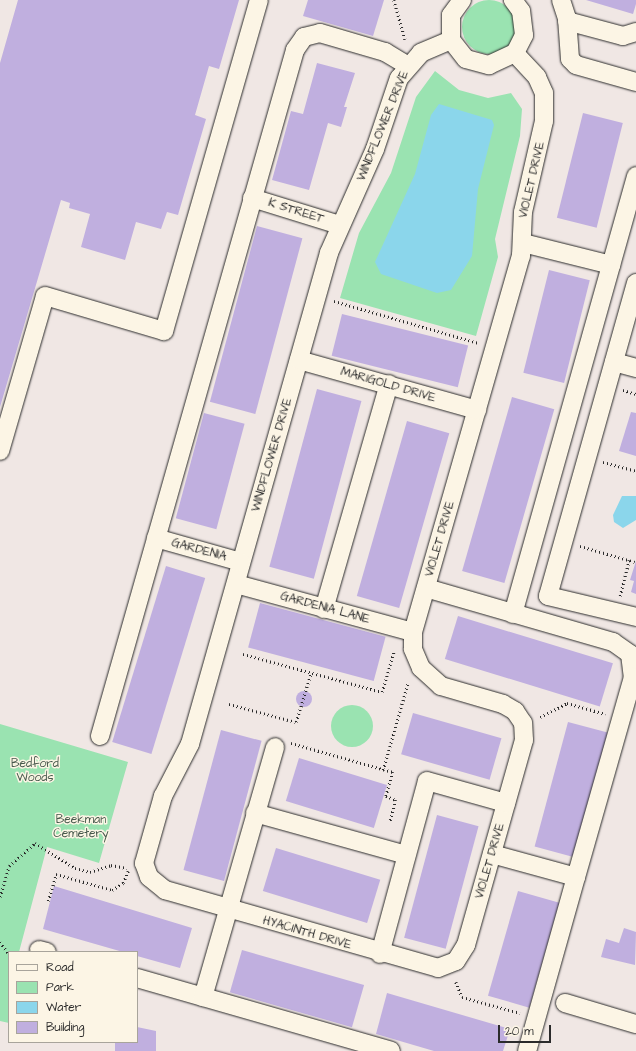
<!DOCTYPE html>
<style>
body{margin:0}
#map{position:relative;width:636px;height:1051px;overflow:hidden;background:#f0e7e4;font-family:"Architects Daughter",sans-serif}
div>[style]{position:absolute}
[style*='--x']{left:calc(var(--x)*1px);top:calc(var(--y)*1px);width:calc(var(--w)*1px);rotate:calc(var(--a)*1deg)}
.green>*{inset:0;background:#9ae3b1}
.round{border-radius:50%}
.water>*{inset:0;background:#8bd6eb}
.building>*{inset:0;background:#c0afdf;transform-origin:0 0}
.path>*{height:2.5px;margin-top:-1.25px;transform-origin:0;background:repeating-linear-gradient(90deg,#2b2b2b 0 1px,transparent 0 4px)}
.roads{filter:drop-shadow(0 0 1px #2b2b2b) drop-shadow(0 0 1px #2b2b2b)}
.minor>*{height:18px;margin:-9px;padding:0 9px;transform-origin:9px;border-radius:9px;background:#fcf5e5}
span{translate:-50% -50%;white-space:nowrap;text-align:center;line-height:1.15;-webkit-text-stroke:3px #fcf5e5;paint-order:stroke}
.street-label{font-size:12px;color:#2b2b2b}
.park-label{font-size:12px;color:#47594c}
.legend{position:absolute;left:8px;top:951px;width:130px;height:92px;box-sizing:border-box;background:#fcf5e5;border:1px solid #a8a49b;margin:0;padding:5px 7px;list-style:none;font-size:12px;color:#2b2b2b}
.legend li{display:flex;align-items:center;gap:8px;height:20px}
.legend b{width:20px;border:1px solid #a8a49b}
.scale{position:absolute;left:498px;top:1025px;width:53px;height:18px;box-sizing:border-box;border:2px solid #2b2b2b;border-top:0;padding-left:5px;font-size:12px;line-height:14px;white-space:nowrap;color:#2b2b2b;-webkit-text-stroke:3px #fcf5e5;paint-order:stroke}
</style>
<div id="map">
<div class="green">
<i class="round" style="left:462px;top:0;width:54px;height:54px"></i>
<i style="clip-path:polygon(435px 71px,459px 90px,488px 98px,511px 93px,522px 109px,520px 136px,495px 239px,498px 257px,476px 336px,340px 298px,359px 233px,391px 173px,416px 97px)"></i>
<i class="round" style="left:331px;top:705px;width:42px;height:42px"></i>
<i style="clip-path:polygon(0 724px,128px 762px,99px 863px,47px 847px,19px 952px,9px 952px,9px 1023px,0 1021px)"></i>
</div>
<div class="water">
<i style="clip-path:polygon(439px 104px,492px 120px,494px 125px,478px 189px,472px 256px,451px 290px,437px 293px,381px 274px,375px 262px,415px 174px,431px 115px)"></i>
<i style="clip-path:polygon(622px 496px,636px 496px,636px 520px,623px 528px,614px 522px,613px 515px)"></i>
</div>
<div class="building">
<i style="clip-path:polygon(18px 0,239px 0,219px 69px,209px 66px,195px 115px,206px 119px,178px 215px,167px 212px,161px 229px,136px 222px,125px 260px,81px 247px,90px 214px,69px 208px,70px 203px,61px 200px,0 407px,0 63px)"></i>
<i style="clip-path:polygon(308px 0,384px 0,373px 36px,303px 16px)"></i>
<i style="clip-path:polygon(586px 0,636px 0,636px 4px,633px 14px)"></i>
<i style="clip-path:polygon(317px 63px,355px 73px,344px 107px,347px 107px,341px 127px,328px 123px,309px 190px,272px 180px,291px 111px,303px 114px)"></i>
<i style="left:583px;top:113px;width:41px;height:108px;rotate:14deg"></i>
<i style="left:257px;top:226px;width:47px;height:182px;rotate:15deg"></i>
<i style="left:549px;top:270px;width:42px;height:106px;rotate:14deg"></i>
<i style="left:342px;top:314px;width:130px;height:43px;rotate:14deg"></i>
<i style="left:317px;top:389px;width:46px;height:184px;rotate:15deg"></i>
<i style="left:512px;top:397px;width:44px;height:181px;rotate:16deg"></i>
<i style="clip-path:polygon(631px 412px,636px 413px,636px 456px,619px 451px)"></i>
<i style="left:204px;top:413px;width:42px;height:109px;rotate:15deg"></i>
<i style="left:407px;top:421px;width:44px;height:182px;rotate:16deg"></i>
<i style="clip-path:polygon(636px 561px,636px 594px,631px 592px,634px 581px,630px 580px)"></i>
<i style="left:166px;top:566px;width:41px;height:184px;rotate:17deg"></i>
<i style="left:260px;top:603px;width:130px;height:46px;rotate:15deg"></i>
<i style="left:458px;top:616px;width:162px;height:45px;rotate:17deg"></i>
<i class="round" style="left:296px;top:691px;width:16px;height:16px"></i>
<i style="left:413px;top:713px;width:92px;height:43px;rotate:16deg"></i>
<i style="left:568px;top:722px;width:41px;height:129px;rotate:15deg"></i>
<i style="left:221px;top:730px;width:42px;height:145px;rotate:15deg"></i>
<i style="left:299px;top:758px;width:92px;height:45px;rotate:17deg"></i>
<i style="left:437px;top:815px;width:43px;height:127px;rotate:15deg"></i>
<i style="left:276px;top:848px;width:109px;height:45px;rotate:17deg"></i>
<i style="clip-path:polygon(54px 886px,192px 928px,180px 968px,137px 956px,137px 952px,123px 952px,43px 929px)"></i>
<i style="left:518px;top:891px;width:43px;height:109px;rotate:16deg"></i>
<i style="clip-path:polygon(624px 928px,636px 932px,635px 965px,601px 957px,606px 939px,619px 943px)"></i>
<i style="left:242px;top:950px;width:127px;height:44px;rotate:16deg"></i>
<i style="clip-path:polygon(387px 993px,510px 1029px,503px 1051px,434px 1051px,376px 1034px)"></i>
<i style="clip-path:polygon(137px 1027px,156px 1031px,156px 1051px,115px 1051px,115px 1042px,137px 1042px)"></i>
</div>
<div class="path">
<i style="--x:394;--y:0;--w:41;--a:74.2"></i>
<i style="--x:334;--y:301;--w:151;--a:16.2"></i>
<i style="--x:623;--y:390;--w:14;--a:17"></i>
<i style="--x:603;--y:462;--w:34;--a:15"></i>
<i style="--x:580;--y:546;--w:57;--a:16.2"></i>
<i style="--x:620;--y:596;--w:37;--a:-76"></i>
<i style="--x:243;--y:654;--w:144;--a:15.3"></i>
<i style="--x:382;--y:692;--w:43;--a:-73.7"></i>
<i style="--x:229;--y:704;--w:69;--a:15"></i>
<i style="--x:296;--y:722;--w:51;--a:-73"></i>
<i style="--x:540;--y:717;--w:30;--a:-27"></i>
<i style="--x:567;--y:703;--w:40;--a:16"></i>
<i style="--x:291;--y:743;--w:106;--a:15.9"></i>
<i style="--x:393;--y:772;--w:25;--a:106"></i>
<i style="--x:386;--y:796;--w:11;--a:22"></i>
<i style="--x:396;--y:800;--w:23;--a:105"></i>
<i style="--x:383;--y:770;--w:91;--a:-74.1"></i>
<i style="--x:0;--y:897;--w:32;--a:-74"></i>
<i style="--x:9;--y:866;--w:35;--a:-41"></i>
<i style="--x:35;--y:843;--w:47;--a:32"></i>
<i style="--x:75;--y:868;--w:16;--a:15"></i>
<i style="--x:90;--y:872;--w:22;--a:-18"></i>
<i style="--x:111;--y:865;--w:16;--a:11"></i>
<i style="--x:48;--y:901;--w:28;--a:-73"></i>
<i style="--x:56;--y:874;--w:58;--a:15.9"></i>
<i style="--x:112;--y:890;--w:13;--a:-32"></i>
<i style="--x:123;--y:883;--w:13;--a:-67"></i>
<i style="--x:0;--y:942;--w:15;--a:53"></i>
<i style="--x:456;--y:982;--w:16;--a:68"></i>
<i style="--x:462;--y:997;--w:60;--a:15.4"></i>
</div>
<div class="roads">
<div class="minor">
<i style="--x:462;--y:0;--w:19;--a:126"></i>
<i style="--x:451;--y:15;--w:25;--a:90"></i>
<i style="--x:451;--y:40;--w:24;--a:52"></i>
<i style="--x:466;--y:59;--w:24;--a:15"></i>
<i style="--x:489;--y:65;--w:29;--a:-25"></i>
<i style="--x:515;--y:53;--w:20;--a:-63"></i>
<i style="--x:524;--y:35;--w:24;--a:-97"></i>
<i style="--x:521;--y:11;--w:14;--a:-126"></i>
<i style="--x:561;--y:0;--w:19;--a:72"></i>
<i style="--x:567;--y:18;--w:41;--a:85.8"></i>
<i style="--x:570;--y:59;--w:8;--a:45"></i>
<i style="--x:576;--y:65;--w:62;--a:15.8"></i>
<i style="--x:567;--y:21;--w:58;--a:15"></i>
<i style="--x:623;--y:36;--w:14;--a:-17"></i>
<i style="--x:451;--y:40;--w:33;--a:157"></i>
<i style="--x:421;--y:53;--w:33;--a:131"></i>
<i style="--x:399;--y:78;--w:75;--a:108.7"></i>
<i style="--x:375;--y:149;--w:114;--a:113.9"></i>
<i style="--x:329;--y:253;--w:510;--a:105.81"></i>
<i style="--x:190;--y:744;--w:59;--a:117.4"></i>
<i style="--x:163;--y:796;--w:70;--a:105.8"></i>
<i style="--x:144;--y:863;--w:15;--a:70"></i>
<i style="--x:149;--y:877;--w:21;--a:39"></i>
<i style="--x:165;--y:890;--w:284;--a:15.9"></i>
<i style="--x:438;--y:968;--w:19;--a:-21"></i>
<i style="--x:456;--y:961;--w:19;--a:-58"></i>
<i style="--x:466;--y:945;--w:213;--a:-74.2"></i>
<i style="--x:524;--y:740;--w:17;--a:-93"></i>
<i style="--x:523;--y:723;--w:14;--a:-124"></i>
<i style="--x:515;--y:711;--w:14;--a:-150"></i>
<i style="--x:503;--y:704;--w:65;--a:-163.8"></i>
<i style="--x:441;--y:686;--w:27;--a:-138"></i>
<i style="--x:421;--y:668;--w:21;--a:-113"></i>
<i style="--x:413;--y:649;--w:17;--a:-90"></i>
<i style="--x:413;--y:632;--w:391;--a:-74"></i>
<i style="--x:521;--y:256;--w:44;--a:-87.4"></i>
<i style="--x:523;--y:212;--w:93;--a:-77"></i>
<i style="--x:544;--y:121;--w:28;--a:-90"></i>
<i style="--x:544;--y:93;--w:17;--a:-114"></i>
<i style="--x:537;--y:77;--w:33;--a:-133"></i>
<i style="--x:252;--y:198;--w:92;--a:17.1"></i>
<i style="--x:523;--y:243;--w:91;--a:14"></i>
<i style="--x:636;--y:283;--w:325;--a:105.7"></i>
<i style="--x:548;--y:596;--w:90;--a:13.4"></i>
<i style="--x:299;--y:360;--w:185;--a:15.7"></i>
<i style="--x:614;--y:362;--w:23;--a:15"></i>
<i style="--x:0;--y:451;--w:161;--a:-73.8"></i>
<i style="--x:45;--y:296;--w:124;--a:16.4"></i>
<i style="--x:164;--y:331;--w:344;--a:-74"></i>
<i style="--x:156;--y:538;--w:88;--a:15.8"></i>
<i style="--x:236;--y:584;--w:183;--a:15.2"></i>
<i style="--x:426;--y:588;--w:195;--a:16.1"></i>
<i style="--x:613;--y:642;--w:21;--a:35"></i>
<i style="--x:630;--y:654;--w:23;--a:83"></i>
<i style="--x:633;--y:677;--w:208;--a:105.9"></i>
<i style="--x:324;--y:609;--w:234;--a:-73.9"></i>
<i style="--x:513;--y:614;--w:455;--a:-74.3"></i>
<i style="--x:100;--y:736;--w:713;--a:-74.13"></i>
<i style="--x:295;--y:50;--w:16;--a:-55"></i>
<i style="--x:304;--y:37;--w:16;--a:-14"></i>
<i style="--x:320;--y:33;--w:68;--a:16.3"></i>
<i style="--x:385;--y:52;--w:26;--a:31"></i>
<i style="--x:255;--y:813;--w:157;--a:15.5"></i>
<i style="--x:492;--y:854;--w:87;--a:15.3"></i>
<i style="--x:576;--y:877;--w:181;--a:105.7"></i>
<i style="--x:39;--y:950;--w:8;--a:14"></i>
<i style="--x:380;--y:954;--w:179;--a:-74.8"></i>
<i style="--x:427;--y:781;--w:82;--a:15.6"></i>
<i style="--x:137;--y:978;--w:264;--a:16"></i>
<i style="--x:203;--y:997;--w:260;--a:-73.9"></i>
<i style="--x:565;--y:1003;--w:74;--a:16.5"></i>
</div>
</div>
<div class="street-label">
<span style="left:383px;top:126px;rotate:-68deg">WINDFLOWER DRIVE</span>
<span style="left:532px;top:180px;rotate:-77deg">VIOLET DRIVE</span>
<span style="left:296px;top:211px;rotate:17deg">K STREET</span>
<span style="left:388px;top:385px;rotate:16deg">MARIGOLD DRIVE</span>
<span style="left:272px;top:455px;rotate:-74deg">WINDFLOWER DRIVE</span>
<span style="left:440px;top:539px;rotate:-74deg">VIOLET DRIVE</span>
<span style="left:199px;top:550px;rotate:15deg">GARDENIA</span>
<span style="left:325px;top:608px;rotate:15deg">GARDENIA LANE</span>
<span style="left:490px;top:861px;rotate:-74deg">VIOLET DRIVE</span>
<span style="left:307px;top:933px;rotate:16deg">HYACINTH DRIVE</span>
</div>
<div class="park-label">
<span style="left:35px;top:771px">Bedford<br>Woods</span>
<span style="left:81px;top:827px">Beekman<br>Cemetery</span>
</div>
<ul class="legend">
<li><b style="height:5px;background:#fcf5e5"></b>Road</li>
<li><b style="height:11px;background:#9ae3b1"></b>Park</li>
<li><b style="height:11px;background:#8bd6eb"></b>Water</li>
<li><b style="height:11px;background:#c0afdf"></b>Building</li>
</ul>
<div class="scale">20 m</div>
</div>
